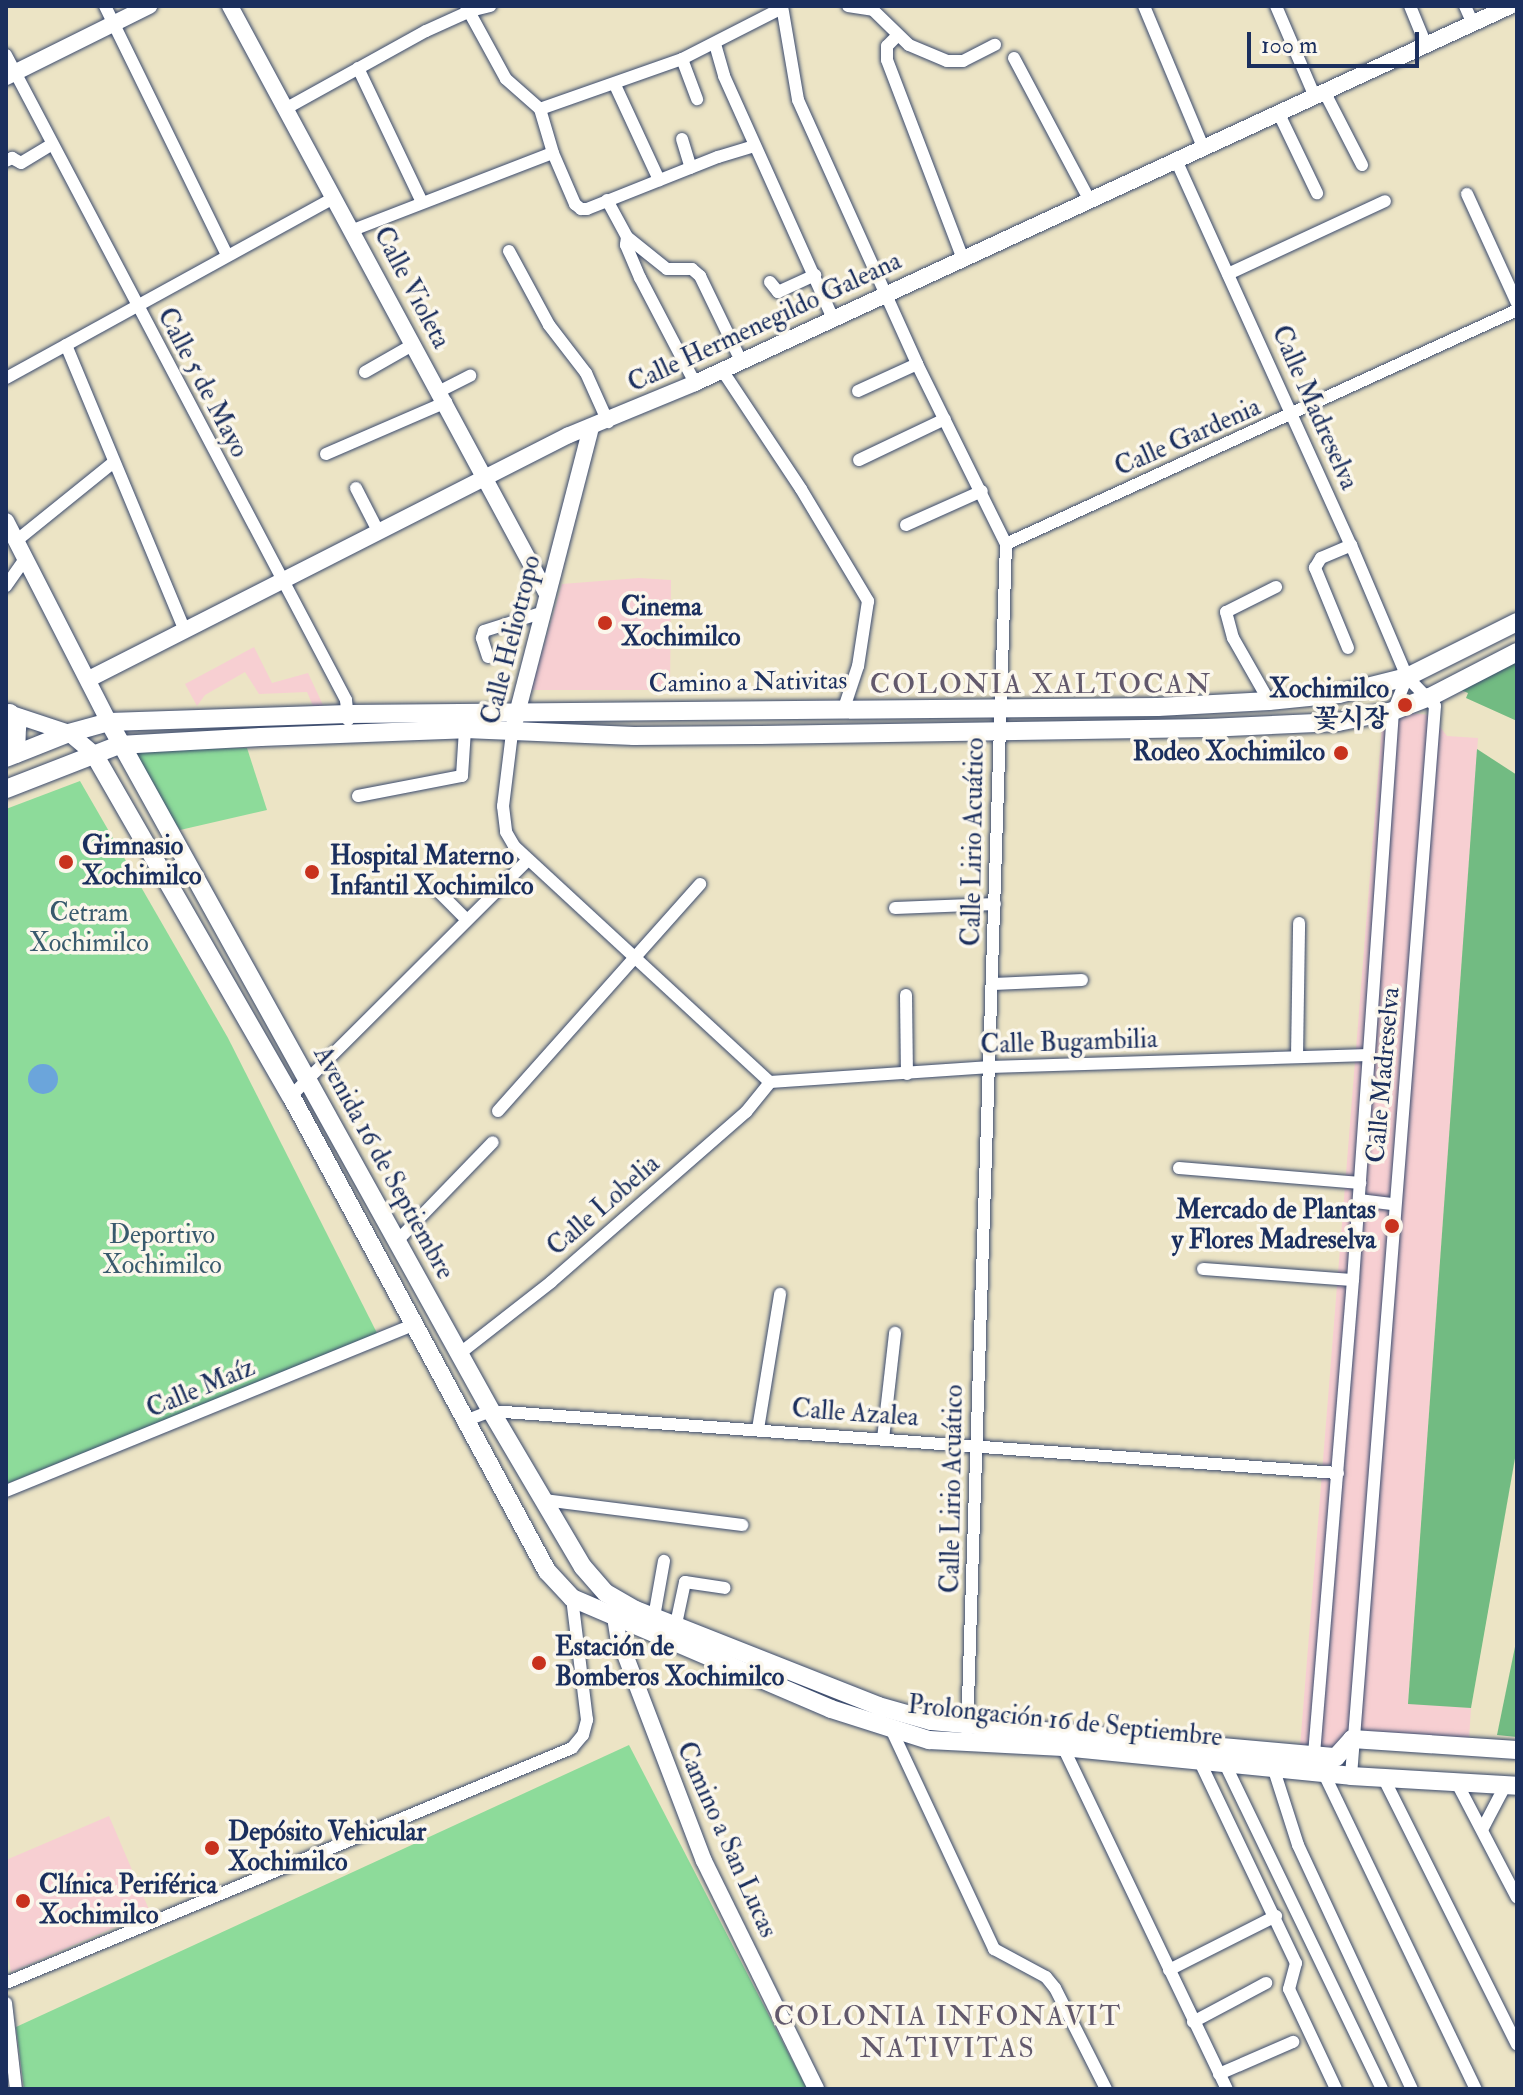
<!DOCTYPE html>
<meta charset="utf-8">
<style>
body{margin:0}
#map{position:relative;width:1523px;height:2095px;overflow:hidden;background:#ece4c5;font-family:"IM FELL Double Pica","Noto Serif KR",serif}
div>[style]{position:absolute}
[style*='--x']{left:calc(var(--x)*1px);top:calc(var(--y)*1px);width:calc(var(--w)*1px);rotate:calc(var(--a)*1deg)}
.built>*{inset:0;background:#f7cfd2}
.green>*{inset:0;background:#8ddb9a}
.forest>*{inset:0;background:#72bb82}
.water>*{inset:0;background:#6ba5db}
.round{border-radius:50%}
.roads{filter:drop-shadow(0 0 2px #3a4a6d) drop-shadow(0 0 2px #3a4a6d)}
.minor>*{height:12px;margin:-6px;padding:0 6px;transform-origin:6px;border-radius:6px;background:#fff}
.tertiary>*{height:16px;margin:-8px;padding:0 8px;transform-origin:8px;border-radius:8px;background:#fff}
.secondary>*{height:18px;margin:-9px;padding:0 9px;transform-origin:9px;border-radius:9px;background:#fff}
.dots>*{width:22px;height:22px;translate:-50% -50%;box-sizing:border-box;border:4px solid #fbf7ec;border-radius:50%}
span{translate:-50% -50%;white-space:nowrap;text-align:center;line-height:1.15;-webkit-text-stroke:7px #fbf7ec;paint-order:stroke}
.street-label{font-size:26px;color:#1b2f5e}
.poi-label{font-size:26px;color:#1b2f5e;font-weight:700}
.left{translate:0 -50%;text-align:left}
.right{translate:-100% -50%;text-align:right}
.park-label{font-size:26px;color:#385a6d}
.neighbourhood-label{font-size:28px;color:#62596c;letter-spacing:2px}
.frame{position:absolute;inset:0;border:8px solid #1b2f5e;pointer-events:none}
.scale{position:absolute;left:1247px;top:32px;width:172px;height:36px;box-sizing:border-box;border:4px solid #1b2f5e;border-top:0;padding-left:10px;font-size:24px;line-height:28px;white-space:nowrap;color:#1b2f5e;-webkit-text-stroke:6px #fbf7ec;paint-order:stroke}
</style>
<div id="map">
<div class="built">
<i style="clip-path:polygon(639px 578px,671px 580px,670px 690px,531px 690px,562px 584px)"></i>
<i style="clip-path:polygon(254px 647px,272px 683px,308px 673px,323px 705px,314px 708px,307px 692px,259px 694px,245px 672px,205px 695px,197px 706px,185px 684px)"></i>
<i style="clip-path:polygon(1408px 713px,1431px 715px,1447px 736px,1478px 738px,1408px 1703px,1471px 1708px,1469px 1739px,1340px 1750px,1300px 1747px,1382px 725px)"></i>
<i style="clip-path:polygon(109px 1816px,150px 1912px,11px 1972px,6px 1940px,6px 1860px)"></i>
</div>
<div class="green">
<i style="clip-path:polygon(247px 748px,267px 810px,180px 830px,128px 750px)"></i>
<i style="clip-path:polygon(80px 781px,228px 1038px,378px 1335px,6px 1484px,6px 809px)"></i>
<i style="clip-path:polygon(629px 1745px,807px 2089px,24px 2089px,16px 2027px)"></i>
</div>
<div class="forest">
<i style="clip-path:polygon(1517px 661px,1517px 721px,1466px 698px,1468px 693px,1461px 690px)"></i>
<i style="clip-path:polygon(1477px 749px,1517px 775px,1517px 1447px,1471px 1708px,1408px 1704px)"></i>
<i style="clip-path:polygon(1517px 1637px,1517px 1737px,1497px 1735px)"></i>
</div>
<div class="water">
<i class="round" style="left:28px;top:1064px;width:30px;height:30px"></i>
</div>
<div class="roads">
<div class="minor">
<i style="--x:105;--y:6;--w:277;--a:63.9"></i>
<i style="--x:466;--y:6;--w:83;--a:61.3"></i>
<i style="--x:506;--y:79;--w:45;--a:41.4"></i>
<i style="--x:540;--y:109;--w:46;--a:73.5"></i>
<i style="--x:553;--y:153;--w:56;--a:66.7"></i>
<i style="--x:575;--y:204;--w:8;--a:40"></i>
<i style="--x:581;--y:209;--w:6;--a:0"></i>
<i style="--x:587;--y:209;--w:141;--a:-21.7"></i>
<i style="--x:718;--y:157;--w:38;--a:-17"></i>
<i style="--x:782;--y:6;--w:95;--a:80.3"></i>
<i style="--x:798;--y:100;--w:290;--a:65.7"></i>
<i style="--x:917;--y:364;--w:201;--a:63.7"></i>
<i style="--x:1006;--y:544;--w:1187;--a:91.88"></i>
<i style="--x:848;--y:6;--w:25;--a:9"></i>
<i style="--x:873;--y:10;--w:50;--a:44.2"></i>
<i style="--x:909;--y:45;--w:41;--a:22.8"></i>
<i style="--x:947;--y:61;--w:16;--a:0"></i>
<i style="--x:963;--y:61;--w:36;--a:-27"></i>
<i style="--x:1144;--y:6;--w:153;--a:67.3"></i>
<i style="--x:1276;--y:6;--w:99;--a:66.8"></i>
<i style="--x:1410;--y:6;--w:42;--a:67.7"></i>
<i style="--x:1465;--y:6;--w:20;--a:66"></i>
<i style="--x:897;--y:36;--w:14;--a:135"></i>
<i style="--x:887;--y:46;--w:14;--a:90"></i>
<i style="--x:887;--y:60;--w:213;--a:69.1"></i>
<i style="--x:715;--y:44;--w:33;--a:74"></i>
<i style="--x:724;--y:76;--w:265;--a:65.8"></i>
<i style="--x:6;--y:55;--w:729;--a:62.2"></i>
<i style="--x:346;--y:700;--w:20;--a:84"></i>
<i style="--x:1014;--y:58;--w:160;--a:62"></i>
<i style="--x:682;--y:59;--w:43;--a:69.4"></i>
<i style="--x:358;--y:68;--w:148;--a:64.5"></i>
<i style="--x:615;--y:85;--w:105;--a:65.1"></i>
<i style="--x:1325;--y:93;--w:81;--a:62.8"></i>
<i style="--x:285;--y:109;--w:161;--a:-29"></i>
<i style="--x:426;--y:31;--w:48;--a:-24.4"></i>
<i style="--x:470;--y:11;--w:21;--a:-14"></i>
<i style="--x:540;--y:109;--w:151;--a:-19.4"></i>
<i style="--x:682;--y:59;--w:112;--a:-27"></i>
<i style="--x:1279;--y:114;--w:88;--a:64.3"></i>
<i style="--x:682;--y:139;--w:30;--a:73"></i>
<i style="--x:1176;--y:160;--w:423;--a:65.6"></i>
<i style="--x:1351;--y:545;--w:143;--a:67"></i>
<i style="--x:1407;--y:677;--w:40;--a:46"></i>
<i style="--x:1435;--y:706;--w:1073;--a:94.49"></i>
<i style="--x:6;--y:161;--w:7;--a:-27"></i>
<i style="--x:12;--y:158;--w:10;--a:29"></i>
<i style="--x:21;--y:163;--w:35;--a:-31"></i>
<i style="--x:1467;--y:194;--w:120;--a:65.4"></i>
<i style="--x:607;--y:200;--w:42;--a:61.6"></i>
<i style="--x:353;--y:230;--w:214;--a:-21.1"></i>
<i style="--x:509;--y:251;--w:84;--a:61.6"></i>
<i style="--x:549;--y:325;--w:61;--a:52.4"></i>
<i style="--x:586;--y:373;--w:54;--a:65.8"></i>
<i style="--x:1228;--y:274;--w:173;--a:-24.9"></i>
<i style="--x:770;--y:282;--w:13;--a:51"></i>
<i style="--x:778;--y:292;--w:41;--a:-24.7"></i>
<i style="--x:66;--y:345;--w:308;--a:67.4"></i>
<i style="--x:722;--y:370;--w:143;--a:56.4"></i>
<i style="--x:801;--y:489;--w:131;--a:59.1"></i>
<i style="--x:868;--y:601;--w:66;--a:98.7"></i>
<i style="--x:858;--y:666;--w:44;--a:108.4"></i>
<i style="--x:365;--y:372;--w:56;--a:-29.7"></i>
<i style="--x:6;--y:378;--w:374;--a:-28.8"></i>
<i style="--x:695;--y:383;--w:119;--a:-117.6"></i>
<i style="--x:640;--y:278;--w:36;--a:-113"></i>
<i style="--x:626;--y:245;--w:8;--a:-83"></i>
<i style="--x:627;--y:237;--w:51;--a:38.7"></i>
<i style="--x:667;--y:269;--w:25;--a:0"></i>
<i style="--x:692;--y:269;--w:11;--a:41"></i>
<i style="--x:700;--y:276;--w:94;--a:64.2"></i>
<i style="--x:440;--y:391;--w:34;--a:-27"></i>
<i style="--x:858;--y:391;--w:65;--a:-24.6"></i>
<i style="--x:326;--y:454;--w:131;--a:-23.4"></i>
<i style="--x:859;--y:460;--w:95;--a:-25.5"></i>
<i style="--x:356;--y:488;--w:48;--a:62.9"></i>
<i style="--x:906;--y:525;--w:83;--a:-24.1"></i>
<i style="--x:16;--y:541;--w:126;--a:-38.9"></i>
<i style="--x:1006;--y:544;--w:562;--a:-24.6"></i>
<i style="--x:6;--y:586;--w:33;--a:-55"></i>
<i style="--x:1348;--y:648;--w:87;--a:-112.4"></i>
<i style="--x:1315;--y:568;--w:12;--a:-59"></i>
<i style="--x:1321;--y:558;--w:33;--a:-23"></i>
<i style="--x:488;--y:657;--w:20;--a:-108"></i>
<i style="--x:482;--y:638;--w:7;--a:-74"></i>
<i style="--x:484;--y:631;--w:63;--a:-17.6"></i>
<i style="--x:1407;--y:677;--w:37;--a:112"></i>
<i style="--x:1393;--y:711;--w:570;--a:94.02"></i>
<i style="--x:1353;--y:1280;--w:475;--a:94.7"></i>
<i style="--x:1314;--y:1753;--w:373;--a:64.3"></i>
<i style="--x:1269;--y:701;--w:73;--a:-119.7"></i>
<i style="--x:1233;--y:638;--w:27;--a:-105"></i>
<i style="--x:1226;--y:612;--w:56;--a:-26.6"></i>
<i style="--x:512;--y:733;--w:74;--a:97"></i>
<i style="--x:503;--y:806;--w:26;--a:83"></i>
<i style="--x:506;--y:832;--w:16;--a:60"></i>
<i style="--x:514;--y:846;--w:348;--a:42.7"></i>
<i style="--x:358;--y:796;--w:106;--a:-10.9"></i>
<i style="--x:462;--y:776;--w:47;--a:-86.3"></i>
<i style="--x:437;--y:890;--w:42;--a:45"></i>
<i style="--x:895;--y:908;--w:100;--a:-2.3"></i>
<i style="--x:994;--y:984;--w:88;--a:-2.6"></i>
<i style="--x:906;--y:995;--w:79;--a:89.3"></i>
<i style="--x:1297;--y:1057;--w:134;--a:-89.1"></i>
<i style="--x:770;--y:1082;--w:221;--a:-3.9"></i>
<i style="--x:990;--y:1067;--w:379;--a:-1.8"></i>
<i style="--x:291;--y:1096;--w:334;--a:-44.9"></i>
<i style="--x:498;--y:1111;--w:304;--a:-48.3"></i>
<i style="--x:1179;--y:1168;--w:182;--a:4.7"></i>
<i style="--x:1359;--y:1200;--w:35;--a:7"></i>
<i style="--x:398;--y:1240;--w:136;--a:-45.9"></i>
<i style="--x:1203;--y:1269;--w:150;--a:4.2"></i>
<i style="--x:459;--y:1354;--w:117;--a:-38"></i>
<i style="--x:551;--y:1282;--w:259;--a:-41.1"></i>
<i style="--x:746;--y:1112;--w:38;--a:-51"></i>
<i style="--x:465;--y:1421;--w:28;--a:-21"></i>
<i style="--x:491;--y:1411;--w:849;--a:4.19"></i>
<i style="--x:758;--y:1429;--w:137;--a:-80.7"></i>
<i style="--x:883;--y:1439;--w:107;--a:-83.5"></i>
<i style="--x:6;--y:1491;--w:439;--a:-22.2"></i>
<i style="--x:544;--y:1500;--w:200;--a:7.2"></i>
<i style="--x:654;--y:1617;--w:57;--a:-79.9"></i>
<i style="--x:676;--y:1624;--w:43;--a:-77.9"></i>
<i style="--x:685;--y:1582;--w:40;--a:8.5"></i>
<i style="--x:892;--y:1731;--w:241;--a:64.9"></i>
<i style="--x:994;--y:1949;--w:59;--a:28.3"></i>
<i style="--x:1046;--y:1977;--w:14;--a:51"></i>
<i style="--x:1055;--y:1988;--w:113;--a:63.2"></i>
<i style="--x:1063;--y:1747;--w:379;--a:64.4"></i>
<i style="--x:1200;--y:1762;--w:223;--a:64.5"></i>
<i style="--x:1296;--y:1963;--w:27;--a:105"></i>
<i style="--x:1289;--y:1989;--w:110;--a:64.8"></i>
<i style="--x:1225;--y:1764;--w:361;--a:64.2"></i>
<i style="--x:1273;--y:1767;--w:82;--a:72.2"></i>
<i style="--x:1298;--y:1845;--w:269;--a:65"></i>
<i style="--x:1384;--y:1779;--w:297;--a:63.4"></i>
<i style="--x:1458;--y:1785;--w:127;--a:62.4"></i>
<i style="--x:1483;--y:1828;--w:47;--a:-62.4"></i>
<i style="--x:1169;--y:1970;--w:120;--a:-26.8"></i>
<i style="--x:6;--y:1983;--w:613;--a:-22.55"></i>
<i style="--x:572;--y:1748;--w:17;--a:-50"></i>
<i style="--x:583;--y:1735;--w:16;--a:-75"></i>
<i style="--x:587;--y:1720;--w:123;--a:-97"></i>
<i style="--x:6;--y:2003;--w:87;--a:83.4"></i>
<i style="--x:1193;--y:2022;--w:83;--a:-28.1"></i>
<i style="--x:1219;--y:2074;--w:81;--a:-23.4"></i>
</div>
<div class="tertiary">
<i style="--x:230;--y:6;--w:668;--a:61.67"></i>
<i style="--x:6;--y:77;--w:160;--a:-26.4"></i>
<i style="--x:6;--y:521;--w:226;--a:62.9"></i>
<i style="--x:89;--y:679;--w:538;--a:-26.95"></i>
<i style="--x:569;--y:435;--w:136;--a:-22.4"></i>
<i style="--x:695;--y:383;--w:898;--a:-24.82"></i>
<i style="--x:6;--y:712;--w:66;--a:18.4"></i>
<i style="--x:69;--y:733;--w:33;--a:40"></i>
<i style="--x:512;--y:733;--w:315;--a:-75.5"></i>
<i style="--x:619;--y:1605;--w:13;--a:108"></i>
<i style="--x:615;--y:1617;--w:19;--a:81"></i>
<i style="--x:618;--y:1636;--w:241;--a:69.1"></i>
<i style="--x:704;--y:1861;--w:254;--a:63.8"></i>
</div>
<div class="secondary">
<i style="--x:10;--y:713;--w:16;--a:63"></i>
<i style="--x:17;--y:727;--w:27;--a:92"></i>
<i style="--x:109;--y:722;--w:788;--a:60.99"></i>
<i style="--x:491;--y:1411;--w:181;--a:59.5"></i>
<i style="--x:583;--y:1567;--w:35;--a:49"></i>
<i style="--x:606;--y:1593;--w:34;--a:30"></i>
<i style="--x:636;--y:1610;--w:260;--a:21.6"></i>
<i style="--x:878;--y:1706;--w:55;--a:15.8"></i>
<i style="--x:931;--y:1721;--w:407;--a:5.1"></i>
<i style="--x:1336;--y:1757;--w:24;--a:-48"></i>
<i style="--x:1352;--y:1739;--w:165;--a:3.8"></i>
<i style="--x:94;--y:754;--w:395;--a:60.1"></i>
<i style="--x:291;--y:1096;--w:540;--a:61.68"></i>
<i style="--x:547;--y:1571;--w:37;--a:47"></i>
<i style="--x:572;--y:1598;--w:282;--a:23.2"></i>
<i style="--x:831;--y:1709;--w:103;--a:17.6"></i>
<i style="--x:929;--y:1740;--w:134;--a:3"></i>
<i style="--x:1063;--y:1747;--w:289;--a:5.7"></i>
<i style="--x:1351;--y:1776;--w:166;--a:3.4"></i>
<i style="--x:6;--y:758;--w:68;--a:-21.6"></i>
<i style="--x:69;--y:733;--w:41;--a:-15.4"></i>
<i style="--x:109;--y:722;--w:239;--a:-1.9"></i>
<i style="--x:348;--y:714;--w:810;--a:-0.5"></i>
<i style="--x:1158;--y:707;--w:111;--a:-3.1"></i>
<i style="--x:1269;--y:701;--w:70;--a:-5.7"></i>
<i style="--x:1339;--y:694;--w:70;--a:-14"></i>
<i style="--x:1407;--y:677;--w:123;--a:-26.6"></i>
<i style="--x:6;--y:789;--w:121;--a:-21.3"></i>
<i style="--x:119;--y:745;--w:142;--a:-3.2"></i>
<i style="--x:261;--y:737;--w:204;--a:-2.2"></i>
<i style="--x:465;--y:729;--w:169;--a:2.4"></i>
<i style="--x:634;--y:736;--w:123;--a:-0.5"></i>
<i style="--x:757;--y:735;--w:450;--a:-0.9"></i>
<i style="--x:1207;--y:728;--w:131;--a:-2.6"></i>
<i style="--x:1338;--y:722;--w:56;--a:-11.3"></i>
<i style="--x:1393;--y:711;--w:40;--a:-21"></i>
<i style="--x:1430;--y:697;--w:98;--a:-27.3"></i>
</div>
</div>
<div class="dots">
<i style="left:605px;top:623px;background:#c8321e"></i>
<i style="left:1405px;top:705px;background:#c8321e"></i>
<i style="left:1341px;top:753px;background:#c8321e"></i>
<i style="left:66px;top:862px;background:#c8321e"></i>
<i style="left:312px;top:872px;background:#c8321e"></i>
<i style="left:1392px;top:1226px;background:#c8321e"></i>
<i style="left:539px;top:1663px;background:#c8321e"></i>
<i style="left:212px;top:1848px;background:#c8321e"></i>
<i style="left:23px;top:1901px;background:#c8321e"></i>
</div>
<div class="street-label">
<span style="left:411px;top:288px;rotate:62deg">Calle Violeta</span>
<span style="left:765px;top:323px;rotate:-25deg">Calle Hermenegildo Galeana</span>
<span style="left:202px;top:383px;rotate:62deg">Calle 5 de Mayo</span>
<span style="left:1314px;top:408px;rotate:66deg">Calle Madreselva</span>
<span style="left:1188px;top:438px;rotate:-24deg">Calle Gardenia</span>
<span style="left:512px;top:640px;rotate:-76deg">Calle Heliotropo</span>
<span style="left:748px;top:683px;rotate:-1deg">Camino a Nativitas</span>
<span style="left:974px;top:842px;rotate:-89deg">Calle Lirio Acuático</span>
<span style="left:1069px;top:1043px;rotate:-2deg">Calle Bugambilia</span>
<span style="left:1384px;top:1075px;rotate:-85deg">Calle Madreselva</span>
<span style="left:383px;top:1163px;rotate:61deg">Avenida 16 de Septiembre</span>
<span style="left:604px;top:1206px;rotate:-41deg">Calle Lobelia</span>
<span style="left:201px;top:1389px;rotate:-23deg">Calle Maíz</span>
<span style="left:855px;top:1414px;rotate:4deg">Calle Azalea</span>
<span style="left:953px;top:1489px;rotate:-89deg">Calle Lirio Acuático</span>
<span style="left:1065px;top:1722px;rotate:6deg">Prolongación 16 de Septiembre</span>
<span style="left:726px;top:1840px;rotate:66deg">Camino a San Lucas</span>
</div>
<div class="poi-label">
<span class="left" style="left:621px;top:623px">Cinema<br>Xochimilco</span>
<span class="right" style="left:1389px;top:705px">Xochimilco<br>꽃시장</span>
<span class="right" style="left:1325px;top:753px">Rodeo Xochimilco</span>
<span class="left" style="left:82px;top:862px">Gimnasio<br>Xochimilco</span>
<span class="left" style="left:330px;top:872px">Hospital Materno<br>Infantil Xochimilco</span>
<span class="right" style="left:1376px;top:1226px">Mercado de Plantas<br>y Flores Madreselva</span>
<span class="left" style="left:555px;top:1663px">Estación de<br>Bomberos Xochimilco</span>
<span class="left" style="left:228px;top:1848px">Depósito Vehicular<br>Xochimilco</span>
<span class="left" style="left:39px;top:1901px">Clínica Periférica<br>Xochimilco</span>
</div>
<div class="park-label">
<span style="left:89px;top:929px">Cetram<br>Xochimilco</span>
<span style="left:162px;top:1251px">Deportivo<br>Xochimilco</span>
</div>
<div class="neighbourhood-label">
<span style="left:1041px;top:685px">COLONIA XALTOCAN</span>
<span style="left:948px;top:2033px">COLONIA INFONAVIT<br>NATIVITAS</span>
</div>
<div class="frame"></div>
<div class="scale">100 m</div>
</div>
